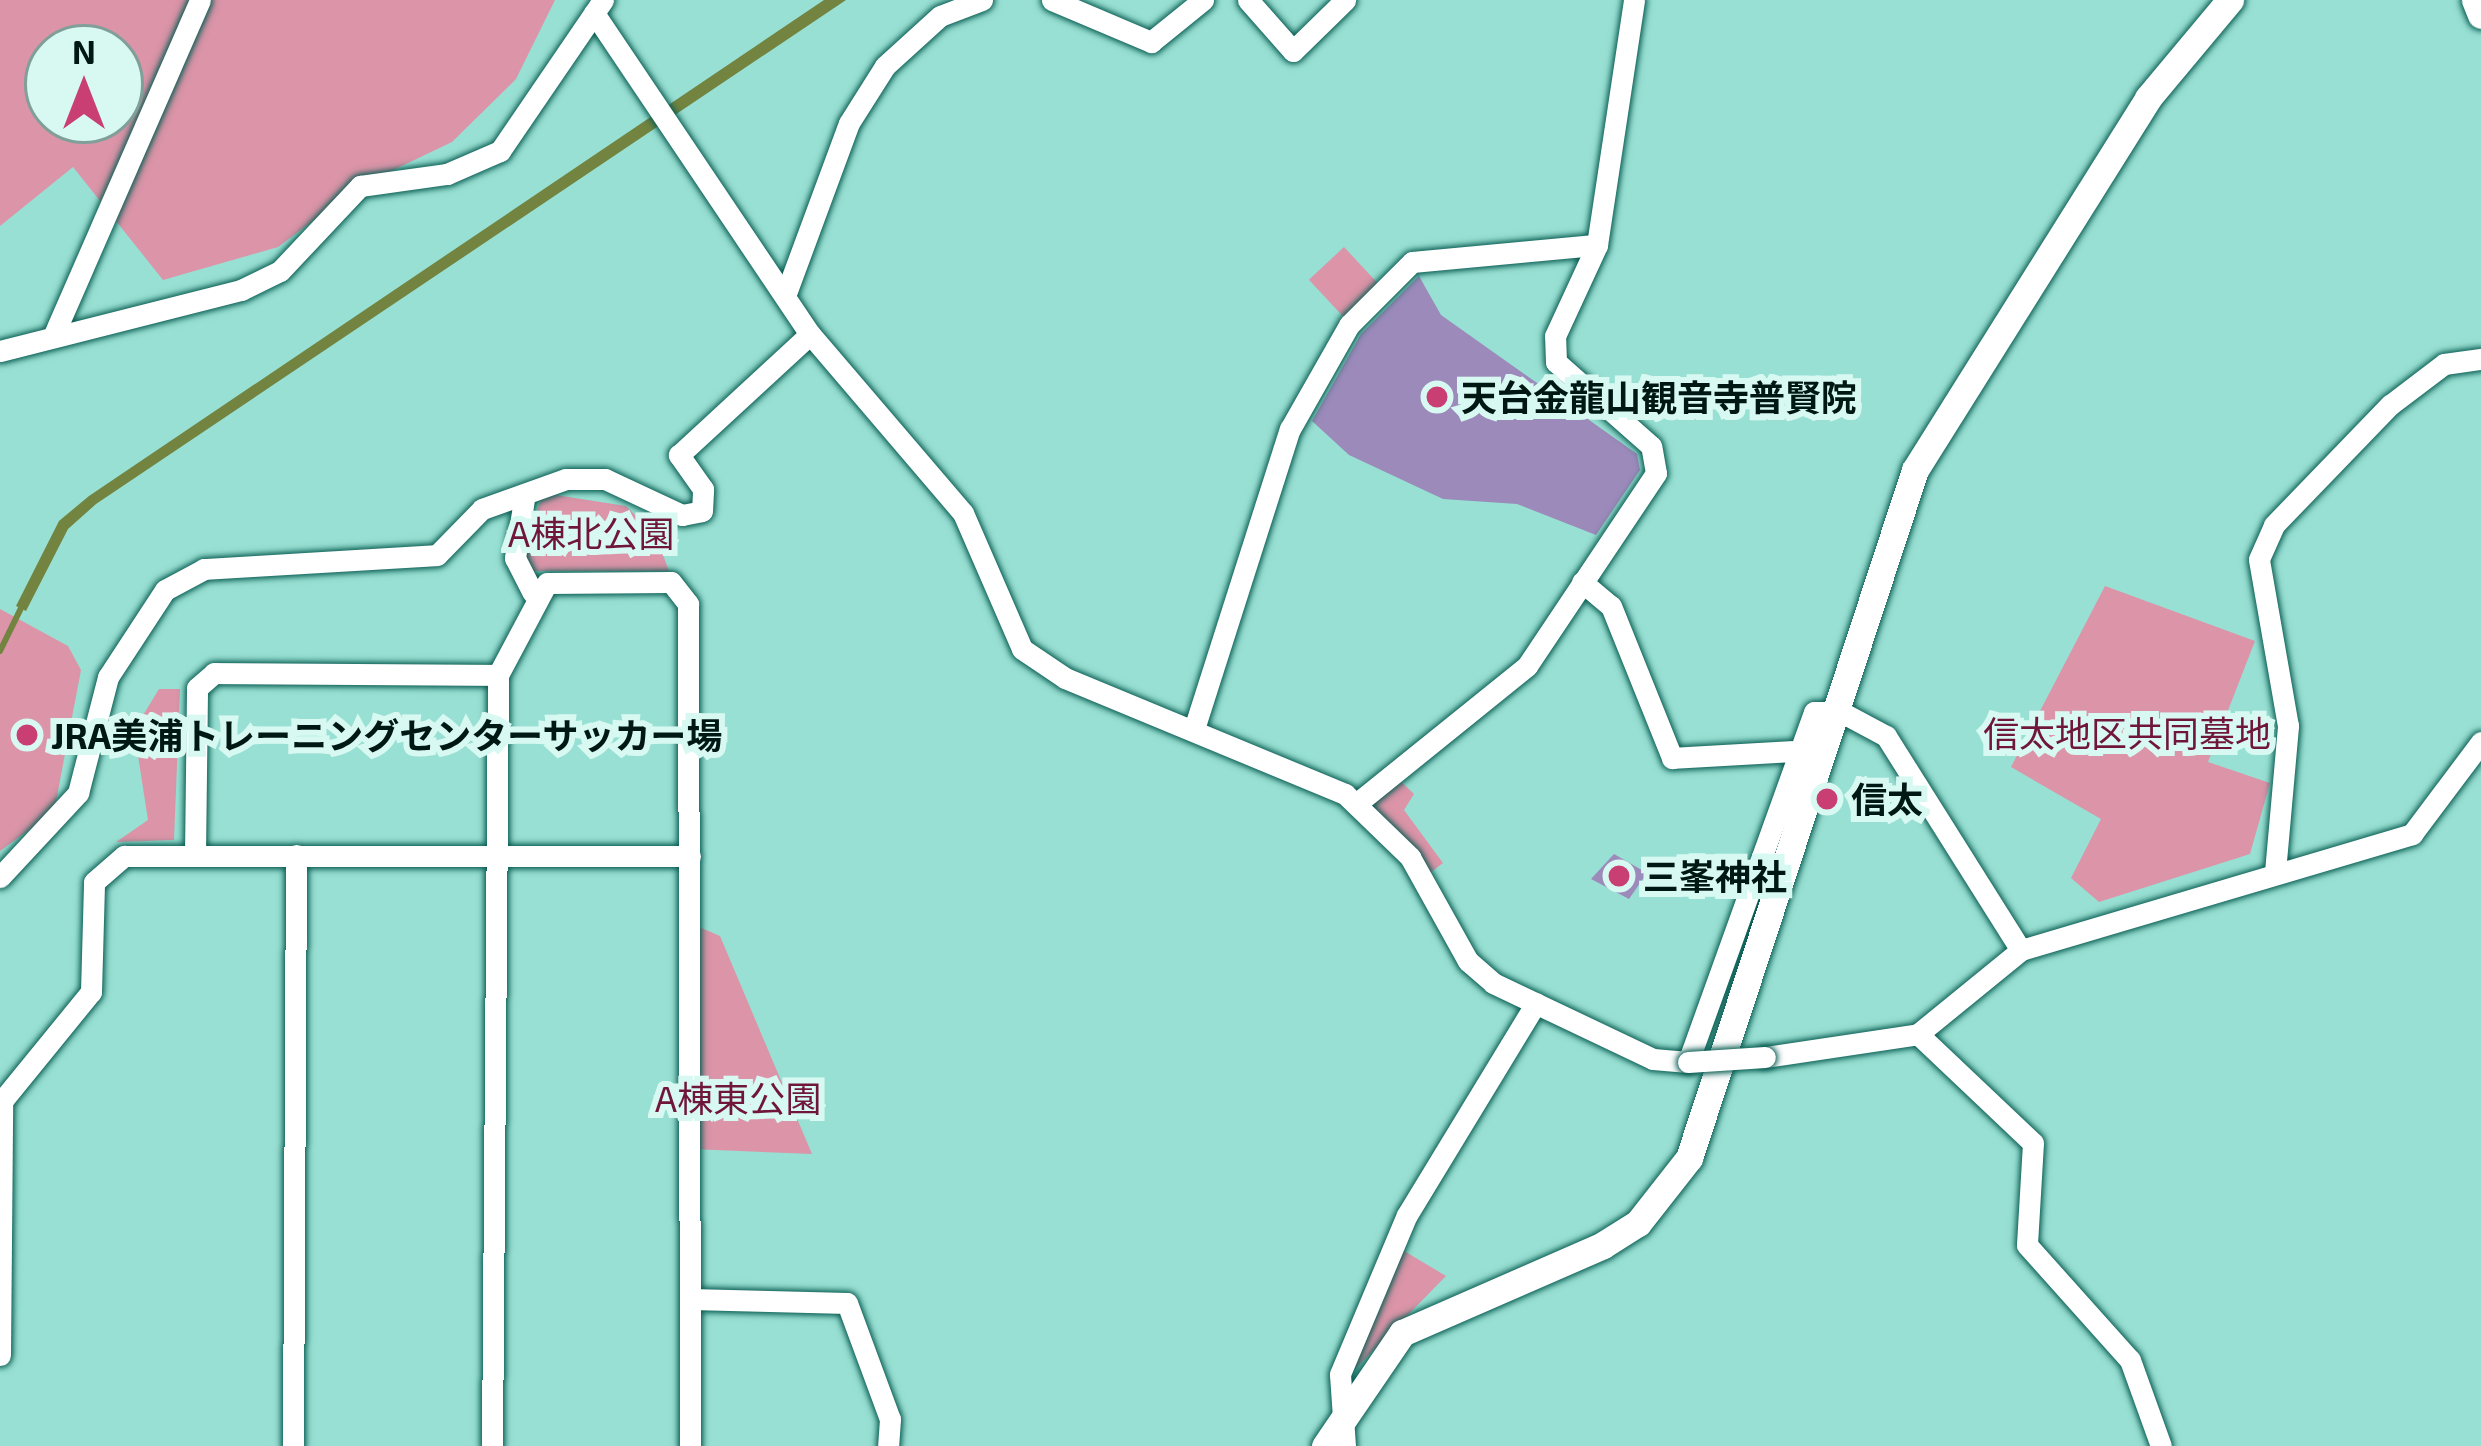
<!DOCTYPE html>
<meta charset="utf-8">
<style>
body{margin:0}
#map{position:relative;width:2481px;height:1446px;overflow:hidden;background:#98e0d3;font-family:"Exo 2","Noto Sans JP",sans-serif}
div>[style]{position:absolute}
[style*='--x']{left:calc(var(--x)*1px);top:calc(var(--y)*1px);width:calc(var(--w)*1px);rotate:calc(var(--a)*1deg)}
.green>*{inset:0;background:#db94a8;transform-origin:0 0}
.water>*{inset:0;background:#728440}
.stream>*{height:6px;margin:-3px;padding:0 3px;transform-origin:3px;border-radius:3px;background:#728440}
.building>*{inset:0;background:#9c8abb}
.roads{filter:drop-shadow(0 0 3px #095c52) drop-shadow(0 0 3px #095c52)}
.minor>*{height:21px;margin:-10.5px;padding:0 10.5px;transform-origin:10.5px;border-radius:10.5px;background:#fff}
.tertiary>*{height:27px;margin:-13.5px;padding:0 13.5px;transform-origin:13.5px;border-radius:13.5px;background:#fff}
.bridges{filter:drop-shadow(0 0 3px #095c52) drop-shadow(0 0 3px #095c52)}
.minor-bridge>*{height:21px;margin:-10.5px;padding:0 10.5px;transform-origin:10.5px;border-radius:10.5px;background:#fff}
.dots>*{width:33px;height:33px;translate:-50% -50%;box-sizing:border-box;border:6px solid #d7f9f2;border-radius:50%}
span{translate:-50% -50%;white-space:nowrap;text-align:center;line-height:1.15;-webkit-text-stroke:12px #d7f9f2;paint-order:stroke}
.poi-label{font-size:36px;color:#001813;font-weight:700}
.left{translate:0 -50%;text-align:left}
.park-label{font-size:36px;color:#6f163a}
.north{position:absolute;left:24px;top:24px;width:120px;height:120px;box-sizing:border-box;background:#d7f9f2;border:3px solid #819f99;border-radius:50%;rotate:0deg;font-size:33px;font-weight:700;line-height:48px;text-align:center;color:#001813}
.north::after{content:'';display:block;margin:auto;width:42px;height:54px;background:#c93e73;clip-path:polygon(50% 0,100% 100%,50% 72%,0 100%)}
</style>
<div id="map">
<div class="green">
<i style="clip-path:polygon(evenodd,0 0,555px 0,516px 79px,452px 142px,360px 186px,278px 247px,163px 280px,73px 167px,0 226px,0 0,48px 48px,120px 48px,120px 120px,48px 120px,48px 48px)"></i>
<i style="left:1344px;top:247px;width:57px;height:48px;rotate:47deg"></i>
<i style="clip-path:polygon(543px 493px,626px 506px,656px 536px,669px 571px,531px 571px,521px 558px)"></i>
<i style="clip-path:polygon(2105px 586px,2255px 641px,2208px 762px,2270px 783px,2250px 854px,2099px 902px,2071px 878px,2101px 819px,2011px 767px)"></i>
<i style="clip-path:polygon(0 609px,68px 646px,81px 670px,54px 812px,0 851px)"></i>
<i style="clip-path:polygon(159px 689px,180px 689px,174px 840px,116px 842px,148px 820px,134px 730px)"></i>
<i style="clip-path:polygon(1393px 774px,1414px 794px,1404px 810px,1443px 863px,1422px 879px,1356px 804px)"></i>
<i style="clip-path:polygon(690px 923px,720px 936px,812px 1154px,691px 1149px)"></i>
<i style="clip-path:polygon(1394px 1245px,1446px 1276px,1355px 1369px,1348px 1353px)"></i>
</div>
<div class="water">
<i style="clip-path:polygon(824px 0,846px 0,96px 504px,68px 529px,26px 611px,16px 606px,59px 521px,89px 496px)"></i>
</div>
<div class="stream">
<i style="--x:0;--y:651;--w:50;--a:-63.9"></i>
</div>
<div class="building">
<i style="clip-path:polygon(1419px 276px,1441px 315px,1637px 454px,1640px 470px,1596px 535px,1517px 504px,1443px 499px,1349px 455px,1312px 421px,1361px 334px)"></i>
<i style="clip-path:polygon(1614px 854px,1647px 873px,1629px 899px,1591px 879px)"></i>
</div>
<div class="roads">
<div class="minor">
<i style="--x:1052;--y:0;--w:108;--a:23"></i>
<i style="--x:1151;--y:42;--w:67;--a:-38.9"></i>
<i style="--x:1248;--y:0;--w:68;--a:48.6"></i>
<i style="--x:1293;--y:51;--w:73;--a:-44.4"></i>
<i style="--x:594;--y:13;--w:387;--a:56.1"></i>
<i style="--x:810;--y:334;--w:235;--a:49.5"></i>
<i style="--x:963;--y:513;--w:148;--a:66.5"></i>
<i style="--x:1022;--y:649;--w:52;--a:34"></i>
<i style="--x:1065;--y:678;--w:303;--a:22.5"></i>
<i style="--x:1345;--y:794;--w:91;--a:44.1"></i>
<i style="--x:1410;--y:857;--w:119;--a:60.9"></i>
<i style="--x:1468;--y:961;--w:33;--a:41"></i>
<i style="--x:1493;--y:983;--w:177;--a:25.4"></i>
<i style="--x:1653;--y:1059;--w:35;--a:5"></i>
<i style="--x:1688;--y:1062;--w:372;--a:-70.2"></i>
<i style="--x:1814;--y:712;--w:27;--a:0"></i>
<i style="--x:1841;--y:712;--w:51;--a:28.1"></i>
<i style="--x:1886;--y:736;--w:253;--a:57.8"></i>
<i style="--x:785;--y:296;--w:184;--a:-69.7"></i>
<i style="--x:849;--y:123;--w:67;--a:-57.7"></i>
<i style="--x:885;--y:66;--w:74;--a:-42.3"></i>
<i style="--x:940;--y:16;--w:45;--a:-20.9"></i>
<i style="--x:55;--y:332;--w:362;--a:-66.4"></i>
<i style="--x:0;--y:351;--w:249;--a:-14.2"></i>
<i style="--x:241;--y:290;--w:43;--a:-26"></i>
<i style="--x:280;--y:271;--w:117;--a:-46.7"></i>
<i style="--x:360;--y:186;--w:88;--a:-7.9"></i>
<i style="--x:447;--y:174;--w:58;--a:-23.5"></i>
<i style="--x:500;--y:151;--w:183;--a:-55.7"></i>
<i style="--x:524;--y:499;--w:60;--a:98.7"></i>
<i style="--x:515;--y:558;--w:39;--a:63"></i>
<i style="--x:1582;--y:582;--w:38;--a:40"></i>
<i style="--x:1611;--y:606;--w:164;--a:68.1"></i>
<i style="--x:1672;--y:758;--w:120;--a:-3.3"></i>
<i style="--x:1194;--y:729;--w:315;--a:-72.3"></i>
<i style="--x:1290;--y:429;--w:120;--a:-60.4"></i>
<i style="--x:1349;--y:325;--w:89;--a:-45"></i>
<i style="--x:1412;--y:262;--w:186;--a:-5.3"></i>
<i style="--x:1356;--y:804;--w:220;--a:-38.9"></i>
<i style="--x:1527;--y:666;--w:232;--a:-56.2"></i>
<i style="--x:1656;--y:473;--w:27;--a:-100"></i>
<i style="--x:1651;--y:446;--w:127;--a:-138.5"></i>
<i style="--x:1556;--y:362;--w:26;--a:-92"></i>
<i style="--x:1555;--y:336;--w:100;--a:-65.2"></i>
<i style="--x:1597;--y:245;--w:248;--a:-81.4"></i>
<i style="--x:195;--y:855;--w:167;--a:-89.3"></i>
<i style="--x:197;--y:688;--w:23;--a:-41"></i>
<i style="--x:214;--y:673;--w:284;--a:0.4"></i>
<i style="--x:2275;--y:872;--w:147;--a:-84.9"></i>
<i style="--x:2288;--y:726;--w:169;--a:-99.9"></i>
<i style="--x:2259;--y:559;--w:37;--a:-66"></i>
<i style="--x:2274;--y:525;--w:167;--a:-46"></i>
<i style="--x:2390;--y:405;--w:68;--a:-37.2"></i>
<i style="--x:2444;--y:364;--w:37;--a:-8"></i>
<i style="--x:0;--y:877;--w:115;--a:-47.1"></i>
<i style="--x:78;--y:793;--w:120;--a:-75.5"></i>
<i style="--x:108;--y:677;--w:104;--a:-56.8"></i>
<i style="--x:165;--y:590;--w:44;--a:-28.3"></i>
<i style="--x:204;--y:569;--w:233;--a:-3.4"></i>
<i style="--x:437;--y:555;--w:64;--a:-45.6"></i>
<i style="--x:482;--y:509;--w:89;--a:-19.7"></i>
<i style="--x:566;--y:479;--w:39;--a:0"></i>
<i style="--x:605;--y:479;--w:85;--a:25.1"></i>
<i style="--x:682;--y:515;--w:20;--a:-11"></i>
<i style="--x:702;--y:511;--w:22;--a:-87"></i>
<i style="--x:703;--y:489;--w:42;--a:-125.2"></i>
<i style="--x:679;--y:455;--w:178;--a:-42.7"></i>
<i style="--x:1918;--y:1034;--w:158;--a:43.5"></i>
<i style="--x:2033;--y:1143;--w:102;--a:93.4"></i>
<i style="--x:2027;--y:1245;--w:154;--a:48.2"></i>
<i style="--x:2130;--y:1360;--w:91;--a:70.2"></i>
<i style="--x:1765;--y:1057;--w:155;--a:-8.5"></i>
<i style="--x:1918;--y:1034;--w:133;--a:-39.2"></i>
<i style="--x:2021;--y:950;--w:408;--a:-16.5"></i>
<i style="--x:2412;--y:834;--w:115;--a:-53.1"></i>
<i style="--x:691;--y:1299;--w:156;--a:1.5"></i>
<i style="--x:847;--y:1303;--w:124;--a:69.7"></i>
<i style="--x:890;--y:1419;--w:27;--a:94"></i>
<i style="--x:0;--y:1355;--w:254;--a:-89.5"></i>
<i style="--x:2;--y:1101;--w:141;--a:-50.8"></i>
<i style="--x:91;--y:992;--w:110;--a:-88.4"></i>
<i style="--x:94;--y:882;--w:40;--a:-41"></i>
<i style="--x:124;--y:856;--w:566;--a:0"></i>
<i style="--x:293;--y:1446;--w:591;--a:-89.71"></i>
<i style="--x:492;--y:1446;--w:771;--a:-89.55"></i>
<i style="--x:498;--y:675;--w:104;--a:-62"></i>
<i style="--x:547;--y:583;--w:124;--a:-0.5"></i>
<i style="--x:671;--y:582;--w:28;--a:52"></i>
<i style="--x:688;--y:604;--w:842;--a:89.86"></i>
<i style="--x:1345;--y:1446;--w:72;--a:-94"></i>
<i style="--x:1340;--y:1374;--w:173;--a:-67.2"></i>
<i style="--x:1407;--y:1215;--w:248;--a:-58.7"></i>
</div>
<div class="tertiary">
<i style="--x:2475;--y:0;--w:16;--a:68"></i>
<i style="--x:1325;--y:1446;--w:137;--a:-55.7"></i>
<i style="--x:1402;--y:1333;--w:219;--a:-23.6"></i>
<i style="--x:1603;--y:1245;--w:41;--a:-32.2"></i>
<i style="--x:1638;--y:1223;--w:83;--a:-51.9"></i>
<i style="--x:1689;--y:1158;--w:724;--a:-71.82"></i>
<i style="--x:1915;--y:470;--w:439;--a:-57.9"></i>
<i style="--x:2148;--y:98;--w:128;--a:-50.1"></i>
</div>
</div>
<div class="bridges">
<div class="minor-bridge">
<i style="--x:1688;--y:1062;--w:77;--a:-3.7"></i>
</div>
</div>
<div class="dots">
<i style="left:1437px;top:397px;background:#c93e73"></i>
<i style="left:27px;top:735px;background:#c93e73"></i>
<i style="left:1827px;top:799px;background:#c93e73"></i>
<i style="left:1619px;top:876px;background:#c93e73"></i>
</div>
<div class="poi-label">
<span class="left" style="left:1461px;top:397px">天台金龍山観音寺普賢院</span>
<span class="left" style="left:51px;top:735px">JRA美浦トレーニングセンターサッカー場</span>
<span class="left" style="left:1851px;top:799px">信太</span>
<span class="left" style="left:1643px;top:876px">三峯神社</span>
</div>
<div class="park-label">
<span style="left:591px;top:533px">A棟北公園</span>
<span style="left:2127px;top:733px">信太地区共同墓地</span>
<span style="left:738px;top:1098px">A棟東公園</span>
</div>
<div class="north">N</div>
</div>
